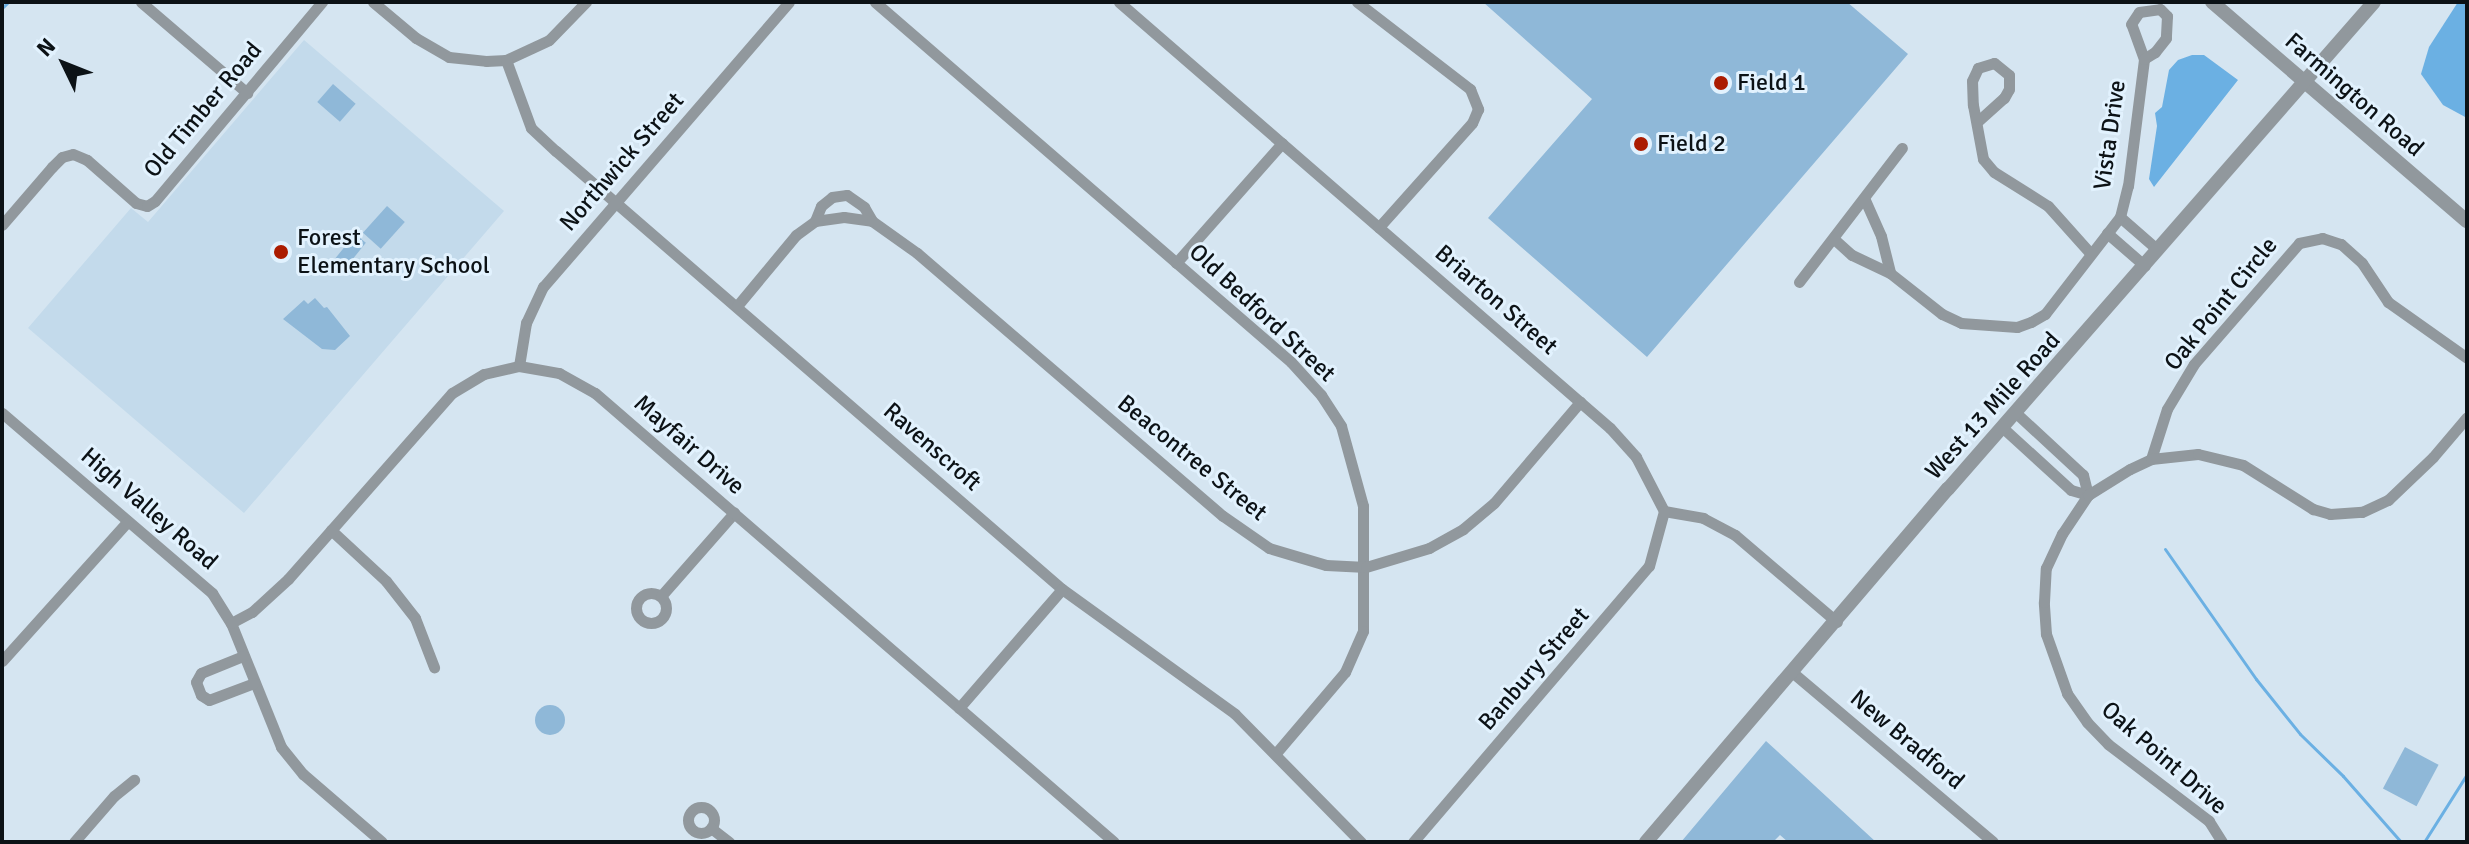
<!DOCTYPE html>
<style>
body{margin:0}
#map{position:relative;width:2469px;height:844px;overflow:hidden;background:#d5e5f1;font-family:Signika,sans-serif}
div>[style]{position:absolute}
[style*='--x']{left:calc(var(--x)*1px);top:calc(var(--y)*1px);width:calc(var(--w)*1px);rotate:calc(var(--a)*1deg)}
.built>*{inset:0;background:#c3daeb}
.green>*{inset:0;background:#8fb8d8;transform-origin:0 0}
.round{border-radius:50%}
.water>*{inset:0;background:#6bb0e3}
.stream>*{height:3px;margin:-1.5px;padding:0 1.5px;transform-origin:1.5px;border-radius:1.5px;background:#6bb0e3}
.minor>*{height:11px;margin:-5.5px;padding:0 5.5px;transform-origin:5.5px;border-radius:5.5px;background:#91989d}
.minor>.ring{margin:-5.5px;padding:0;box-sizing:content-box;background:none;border:11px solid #91989d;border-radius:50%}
.tertiary>*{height:14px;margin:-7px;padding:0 7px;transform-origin:7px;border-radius:7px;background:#91989d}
.dots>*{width:22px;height:22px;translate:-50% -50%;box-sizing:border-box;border:4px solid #e2f2fe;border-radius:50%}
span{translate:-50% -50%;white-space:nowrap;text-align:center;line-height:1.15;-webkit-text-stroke:6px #e2f2fe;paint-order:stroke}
.poi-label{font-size:24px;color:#0c1216}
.left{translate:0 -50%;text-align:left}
.street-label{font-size:24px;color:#0c1216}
.frame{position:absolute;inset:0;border:4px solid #0c1216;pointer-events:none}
.north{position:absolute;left:24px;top:24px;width:80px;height:80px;-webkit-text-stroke:6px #e2f2fe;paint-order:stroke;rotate:313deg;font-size:22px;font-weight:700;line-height:32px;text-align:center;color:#0c1216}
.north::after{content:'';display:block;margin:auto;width:28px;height:36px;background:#0c1216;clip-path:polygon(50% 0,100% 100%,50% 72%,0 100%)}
</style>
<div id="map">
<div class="built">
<i style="clip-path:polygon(304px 40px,504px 211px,244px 513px,28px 328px,131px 208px,148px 222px)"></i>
</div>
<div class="green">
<i style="clip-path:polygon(1483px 2px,1847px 2px,1908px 54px,1647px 357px,1488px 218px,1592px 99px)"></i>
<i style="left:333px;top:84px;width:30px;height:24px;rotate:41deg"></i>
<i style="left:387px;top:206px;width:24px;height:36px;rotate:42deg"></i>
<i style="left:355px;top:234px;width:14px;height:42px;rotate:39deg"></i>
<i style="clip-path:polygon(315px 298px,324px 308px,327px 307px,350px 336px,335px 350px,322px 349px,283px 319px,304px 300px,308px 304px)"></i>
<i class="round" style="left:535px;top:705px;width:30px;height:30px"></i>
<i style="clip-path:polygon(1766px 741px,1876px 842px,1788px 842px,1780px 835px,1773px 842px,1681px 842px)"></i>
<i style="left:2405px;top:747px;width:38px;height:47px;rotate:28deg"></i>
</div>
<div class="water">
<i style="clip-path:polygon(2458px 2px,2467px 2px,2467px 118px,2443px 105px,2421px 74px,2429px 47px)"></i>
<i style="clip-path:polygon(2192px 55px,2204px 55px,2238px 80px,2154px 187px,2149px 179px,2157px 126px,2155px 113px,2162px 107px,2169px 70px,2178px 60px)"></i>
</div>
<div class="stream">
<i style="--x:2;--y:8;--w:8;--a:-45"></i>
<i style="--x:2165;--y:549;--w:159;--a:55"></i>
<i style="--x:2256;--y:679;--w:70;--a:51.3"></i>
<i style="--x:2300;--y:734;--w:60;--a:44.3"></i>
<i style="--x:2343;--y:776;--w:88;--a:48.7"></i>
<i style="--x:2424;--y:842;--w:80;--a:-57.7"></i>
<i style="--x:2467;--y:774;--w:20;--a:-90"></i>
</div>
<div class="minor">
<i style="--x:141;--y:2;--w:140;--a:40.6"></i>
<i style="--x:373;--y:2;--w:56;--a:39.9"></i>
<i style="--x:416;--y:38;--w:38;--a:30"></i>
<i style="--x:449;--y:57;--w:37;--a:6"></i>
<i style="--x:486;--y:61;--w:20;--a:-3"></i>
<i style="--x:506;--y:60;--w:47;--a:-24.9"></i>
<i style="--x:549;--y:40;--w:53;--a:-45.8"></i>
<i style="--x:875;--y:2;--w:550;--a:40.87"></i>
<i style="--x:1291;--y:362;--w:45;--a:47.7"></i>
<i style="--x:1321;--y:395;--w:37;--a:57"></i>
<i style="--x:1341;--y:426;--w:83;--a:74.6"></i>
<i style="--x:1363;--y:506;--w:125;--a:90"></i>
<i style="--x:1363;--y:631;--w:45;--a:113.7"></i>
<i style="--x:1345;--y:672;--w:106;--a:130.4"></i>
<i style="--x:1119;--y:2;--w:650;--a:40.95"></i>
<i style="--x:1610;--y:428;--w:39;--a:48"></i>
<i style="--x:1636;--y:457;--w:61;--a:62.6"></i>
<i style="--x:1357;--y:2;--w:143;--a:37.6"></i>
<i style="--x:1470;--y:89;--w:22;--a:68"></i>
<i style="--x:1478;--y:109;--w:15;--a:113"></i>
<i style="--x:1472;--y:123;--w:140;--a:131.8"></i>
<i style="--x:506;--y:60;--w:72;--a:69.8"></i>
<i style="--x:531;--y:128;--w:34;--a:43"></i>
<i style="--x:556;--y:151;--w:669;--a:40.88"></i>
<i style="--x:1062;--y:589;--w:213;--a:35.8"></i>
<i style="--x:1235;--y:714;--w:180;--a:45.5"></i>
<i style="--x:1977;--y:122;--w:36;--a:-42"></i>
<i style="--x:2004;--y:98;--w:10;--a:-61"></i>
<i style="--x:2009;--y:89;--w:14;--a:-90"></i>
<i style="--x:2009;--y:75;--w:19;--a:-141"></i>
<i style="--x:1994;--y:63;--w:17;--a:163"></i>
<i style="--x:1978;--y:68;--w:14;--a:115"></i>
<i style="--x:1972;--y:81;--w:24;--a:88"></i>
<i style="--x:1973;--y:105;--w:55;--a:79.5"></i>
<i style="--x:1983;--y:159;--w:17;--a:50"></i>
<i style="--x:1994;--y:172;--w:64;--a:32.2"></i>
<i style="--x:2048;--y:206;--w:63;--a:48.2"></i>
<i style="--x:1865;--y:200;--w:39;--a:66"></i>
<i style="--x:1881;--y:236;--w:38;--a:76"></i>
<i style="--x:2120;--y:217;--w:50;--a:41"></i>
<i style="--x:815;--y:221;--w:16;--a:-68"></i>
<i style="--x:821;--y:206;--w:14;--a:-39"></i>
<i style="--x:832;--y:197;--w:15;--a:-8"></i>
<i style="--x:847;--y:195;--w:21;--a:35"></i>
<i style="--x:864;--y:207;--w:16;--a:60"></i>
<i style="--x:2;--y:225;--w:77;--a:-49.2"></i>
<i style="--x:52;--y:167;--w:14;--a:-45"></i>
<i style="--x:62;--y:157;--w:11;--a:-15"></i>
<i style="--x:73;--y:154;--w:15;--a:23"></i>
<i style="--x:87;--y:160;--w:65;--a:41.3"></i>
<i style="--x:136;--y:203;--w:11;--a:15"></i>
<i style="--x:147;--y:206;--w:9;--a:-32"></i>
<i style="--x:155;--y:201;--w:260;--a:-50"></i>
<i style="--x:2107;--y:233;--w:50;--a:41"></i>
<i style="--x:1834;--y:239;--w:24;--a:42"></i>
<i style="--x:1852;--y:255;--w:42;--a:25.3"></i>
<i style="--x:1890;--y:273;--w:66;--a:38.3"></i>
<i style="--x:1942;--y:314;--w:21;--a:25"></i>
<i style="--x:1961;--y:323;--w:56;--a:4.1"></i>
<i style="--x:2017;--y:327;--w:15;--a:-20"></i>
<i style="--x:2031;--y:322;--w:16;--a:-30"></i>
<i style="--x:2045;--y:314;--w:123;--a:-52.3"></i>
<i style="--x:2120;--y:217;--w:32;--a:-76"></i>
<i style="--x:2128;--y:186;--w:128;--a:-82.8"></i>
<i style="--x:2144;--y:59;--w:37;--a:-110"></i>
<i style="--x:2131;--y:24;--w:14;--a:-56"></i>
<i style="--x:2139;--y:12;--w:21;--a:-8"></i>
<i style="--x:2160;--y:9;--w:10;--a:45"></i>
<i style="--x:2167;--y:16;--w:22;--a:93"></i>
<i style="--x:2166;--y:38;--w:18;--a:128"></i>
<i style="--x:2155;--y:52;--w:13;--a:148"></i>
<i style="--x:1176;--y:263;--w:160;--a:-48.5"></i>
<i style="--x:1799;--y:282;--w:169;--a:-52.5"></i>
<i style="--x:737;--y:306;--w:92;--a:-50.3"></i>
<i style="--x:796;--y:235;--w:24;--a:-36"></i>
<i style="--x:815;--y:221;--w:29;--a:-8"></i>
<i style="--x:844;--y:217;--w:28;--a:8"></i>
<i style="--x:872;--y:221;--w:55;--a:35.4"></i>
<i style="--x:917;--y:253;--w:403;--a:40.7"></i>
<i style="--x:1223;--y:516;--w:56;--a:34.8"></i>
<i style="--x:1269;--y:548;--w:59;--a:16.6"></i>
<i style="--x:1326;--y:565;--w:40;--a:2.9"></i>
<i style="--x:1366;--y:567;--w:66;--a:-16.8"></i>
<i style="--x:1429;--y:548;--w:39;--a:-29"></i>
<i style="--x:1463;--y:529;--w:40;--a:-40"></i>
<i style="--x:1494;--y:503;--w:133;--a:-49.6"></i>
<i style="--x:519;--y:366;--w:44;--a:-80.8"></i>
<i style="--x:526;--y:323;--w:40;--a:-65"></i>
<i style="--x:543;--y:287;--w:376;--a:-49.2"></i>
<i style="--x:2;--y:413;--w:277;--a:40.6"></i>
<i style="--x:212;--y:593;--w:36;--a:58"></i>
<i style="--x:231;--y:623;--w:134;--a:68"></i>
<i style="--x:281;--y:747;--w:35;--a:51"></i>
<i style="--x:303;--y:774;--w:104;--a:40.7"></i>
<i style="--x:2003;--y:428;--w:92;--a:42.4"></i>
<i style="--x:2071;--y:490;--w:18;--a:16"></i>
<i style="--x:2088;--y:495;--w:21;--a:-104"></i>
<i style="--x:2083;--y:475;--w:91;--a:-137.2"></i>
<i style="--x:2151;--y:459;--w:52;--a:-72.3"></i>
<i style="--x:2167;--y:409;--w:52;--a:-59"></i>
<i style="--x:2194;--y:364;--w:160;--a:-49"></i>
<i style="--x:2299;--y:243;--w:24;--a:-12"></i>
<i style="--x:2322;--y:238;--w:20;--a:18"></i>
<i style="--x:2341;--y:244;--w:28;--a:42"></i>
<i style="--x:2362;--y:263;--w:47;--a:56.3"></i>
<i style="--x:2388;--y:302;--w:97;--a:35.3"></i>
<i style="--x:1664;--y:511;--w:40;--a:10"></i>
<i style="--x:1703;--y:518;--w:36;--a:28"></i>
<i style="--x:1735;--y:535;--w:134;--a:40.5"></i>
<i style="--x:331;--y:530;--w:75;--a:42.8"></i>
<i style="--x:386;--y:581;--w:47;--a:51.9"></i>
<i style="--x:415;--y:618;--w:53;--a:68.8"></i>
<i class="ring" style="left:636px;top:593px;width:19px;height:19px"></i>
<i style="--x:661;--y:596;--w:111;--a:-48.7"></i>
<i style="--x:231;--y:623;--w:24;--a:-28"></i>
<i style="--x:252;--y:612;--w:49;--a:-42.5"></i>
<i style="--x:288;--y:579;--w:248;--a:-48.6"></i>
<i style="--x:452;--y:393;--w:37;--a:-31"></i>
<i style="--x:484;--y:374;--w:36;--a:-13"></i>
<i style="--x:519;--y:366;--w:41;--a:9.9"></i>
<i style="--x:559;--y:373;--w:41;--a:29.1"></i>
<i style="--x:595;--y:393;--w:686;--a:40.86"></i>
<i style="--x:243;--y:656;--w:45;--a:158"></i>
<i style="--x:201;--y:673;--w:10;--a:119"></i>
<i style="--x:196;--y:682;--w:14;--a:69"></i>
<i style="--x:201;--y:695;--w:9;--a:32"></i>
<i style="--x:209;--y:700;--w:48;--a:-20.7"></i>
<i style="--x:2;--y:661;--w:188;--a:-48"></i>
<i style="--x:1792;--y:672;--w:263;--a:40.2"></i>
<i style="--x:959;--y:708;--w:157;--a:-49.1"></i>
<i class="ring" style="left:688px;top:807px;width:15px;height:15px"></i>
<i style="--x:711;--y:828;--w:23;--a:38"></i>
<i style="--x:74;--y:842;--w:61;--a:-49"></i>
<i style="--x:114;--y:796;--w:26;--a:-39"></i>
<i style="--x:1413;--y:842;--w:363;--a:-49.5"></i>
<i style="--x:1649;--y:566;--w:57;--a:-74.7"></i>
<i style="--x:2222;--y:842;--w:25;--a:-122"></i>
<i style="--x:2209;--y:821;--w:127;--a:-142.7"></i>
<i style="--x:2108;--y:744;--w:30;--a:-134"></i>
<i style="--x:2087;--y:722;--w:35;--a:-125"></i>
<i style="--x:2067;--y:693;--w:63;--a:-109.6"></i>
<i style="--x:2046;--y:634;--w:32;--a:-94"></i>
<i style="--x:2044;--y:602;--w:34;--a:-87"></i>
<i style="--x:2046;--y:568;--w:38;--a:-65"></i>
<i style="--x:2062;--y:534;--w:47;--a:-56.3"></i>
<i style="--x:2088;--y:495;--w:49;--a:-31.8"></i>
<i style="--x:2130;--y:469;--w:23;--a:-25"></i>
<i style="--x:2151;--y:459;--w:47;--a:-6.1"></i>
<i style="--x:2198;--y:454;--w:46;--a:13.7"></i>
<i style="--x:2243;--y:465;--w:83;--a:32.2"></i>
<i style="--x:2313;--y:509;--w:18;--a:16"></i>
<i style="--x:2330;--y:514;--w:32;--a:-4"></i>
<i style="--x:2362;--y:512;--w:29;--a:-25"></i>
<i style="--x:2388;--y:500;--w:62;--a:-43.7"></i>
<i style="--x:2433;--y:457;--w:52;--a:-49.6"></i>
</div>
<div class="tertiary">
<i style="--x:2212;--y:2;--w:336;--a:40.7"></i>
<i style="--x:1646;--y:842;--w:465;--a:-49.5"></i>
<i style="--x:1948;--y:489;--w:647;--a:-48.82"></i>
</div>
<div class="dots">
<i style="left:1721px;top:83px;background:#ab1c01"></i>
<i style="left:1641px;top:144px;background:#ab1c01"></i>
<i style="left:281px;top:252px;background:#ab1c01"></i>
</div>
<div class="poi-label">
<span class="left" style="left:1737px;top:83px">Field 1</span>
<span class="left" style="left:1657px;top:144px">Field 2</span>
<span class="left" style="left:297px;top:252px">Forest<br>Elementary School</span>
</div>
<div class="street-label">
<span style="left:2354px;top:95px;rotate:41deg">Farmington Road</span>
<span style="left:203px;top:110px;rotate:-50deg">Old Timber Road</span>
<span style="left:2110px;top:135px;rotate:-82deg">Vista Drive</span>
<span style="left:622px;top:162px;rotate:-49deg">Northwick Street</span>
<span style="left:1496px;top:300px;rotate:41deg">Briarton Street</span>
<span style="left:2221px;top:304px;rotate:-51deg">Oak Point Circle</span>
<span style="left:1262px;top:313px;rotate:43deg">Old Bedford Street</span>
<span style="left:1993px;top:406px;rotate:-48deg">West 13 Mile Road</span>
<span style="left:689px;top:445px;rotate:41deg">Mayfair Drive</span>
<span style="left:932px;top:447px;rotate:41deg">Ravenscroft</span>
<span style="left:1192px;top:458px;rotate:39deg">Beacontree Street</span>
<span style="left:149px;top:509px;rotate:41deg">High Valley Road</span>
<span style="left:1534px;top:669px;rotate:-49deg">Banbury Street</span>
<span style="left:1907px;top:740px;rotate:40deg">New Bradford</span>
<span style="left:2164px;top:758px;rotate:41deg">Oak Point Drive</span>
</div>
<div class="frame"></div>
<div class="north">N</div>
</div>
